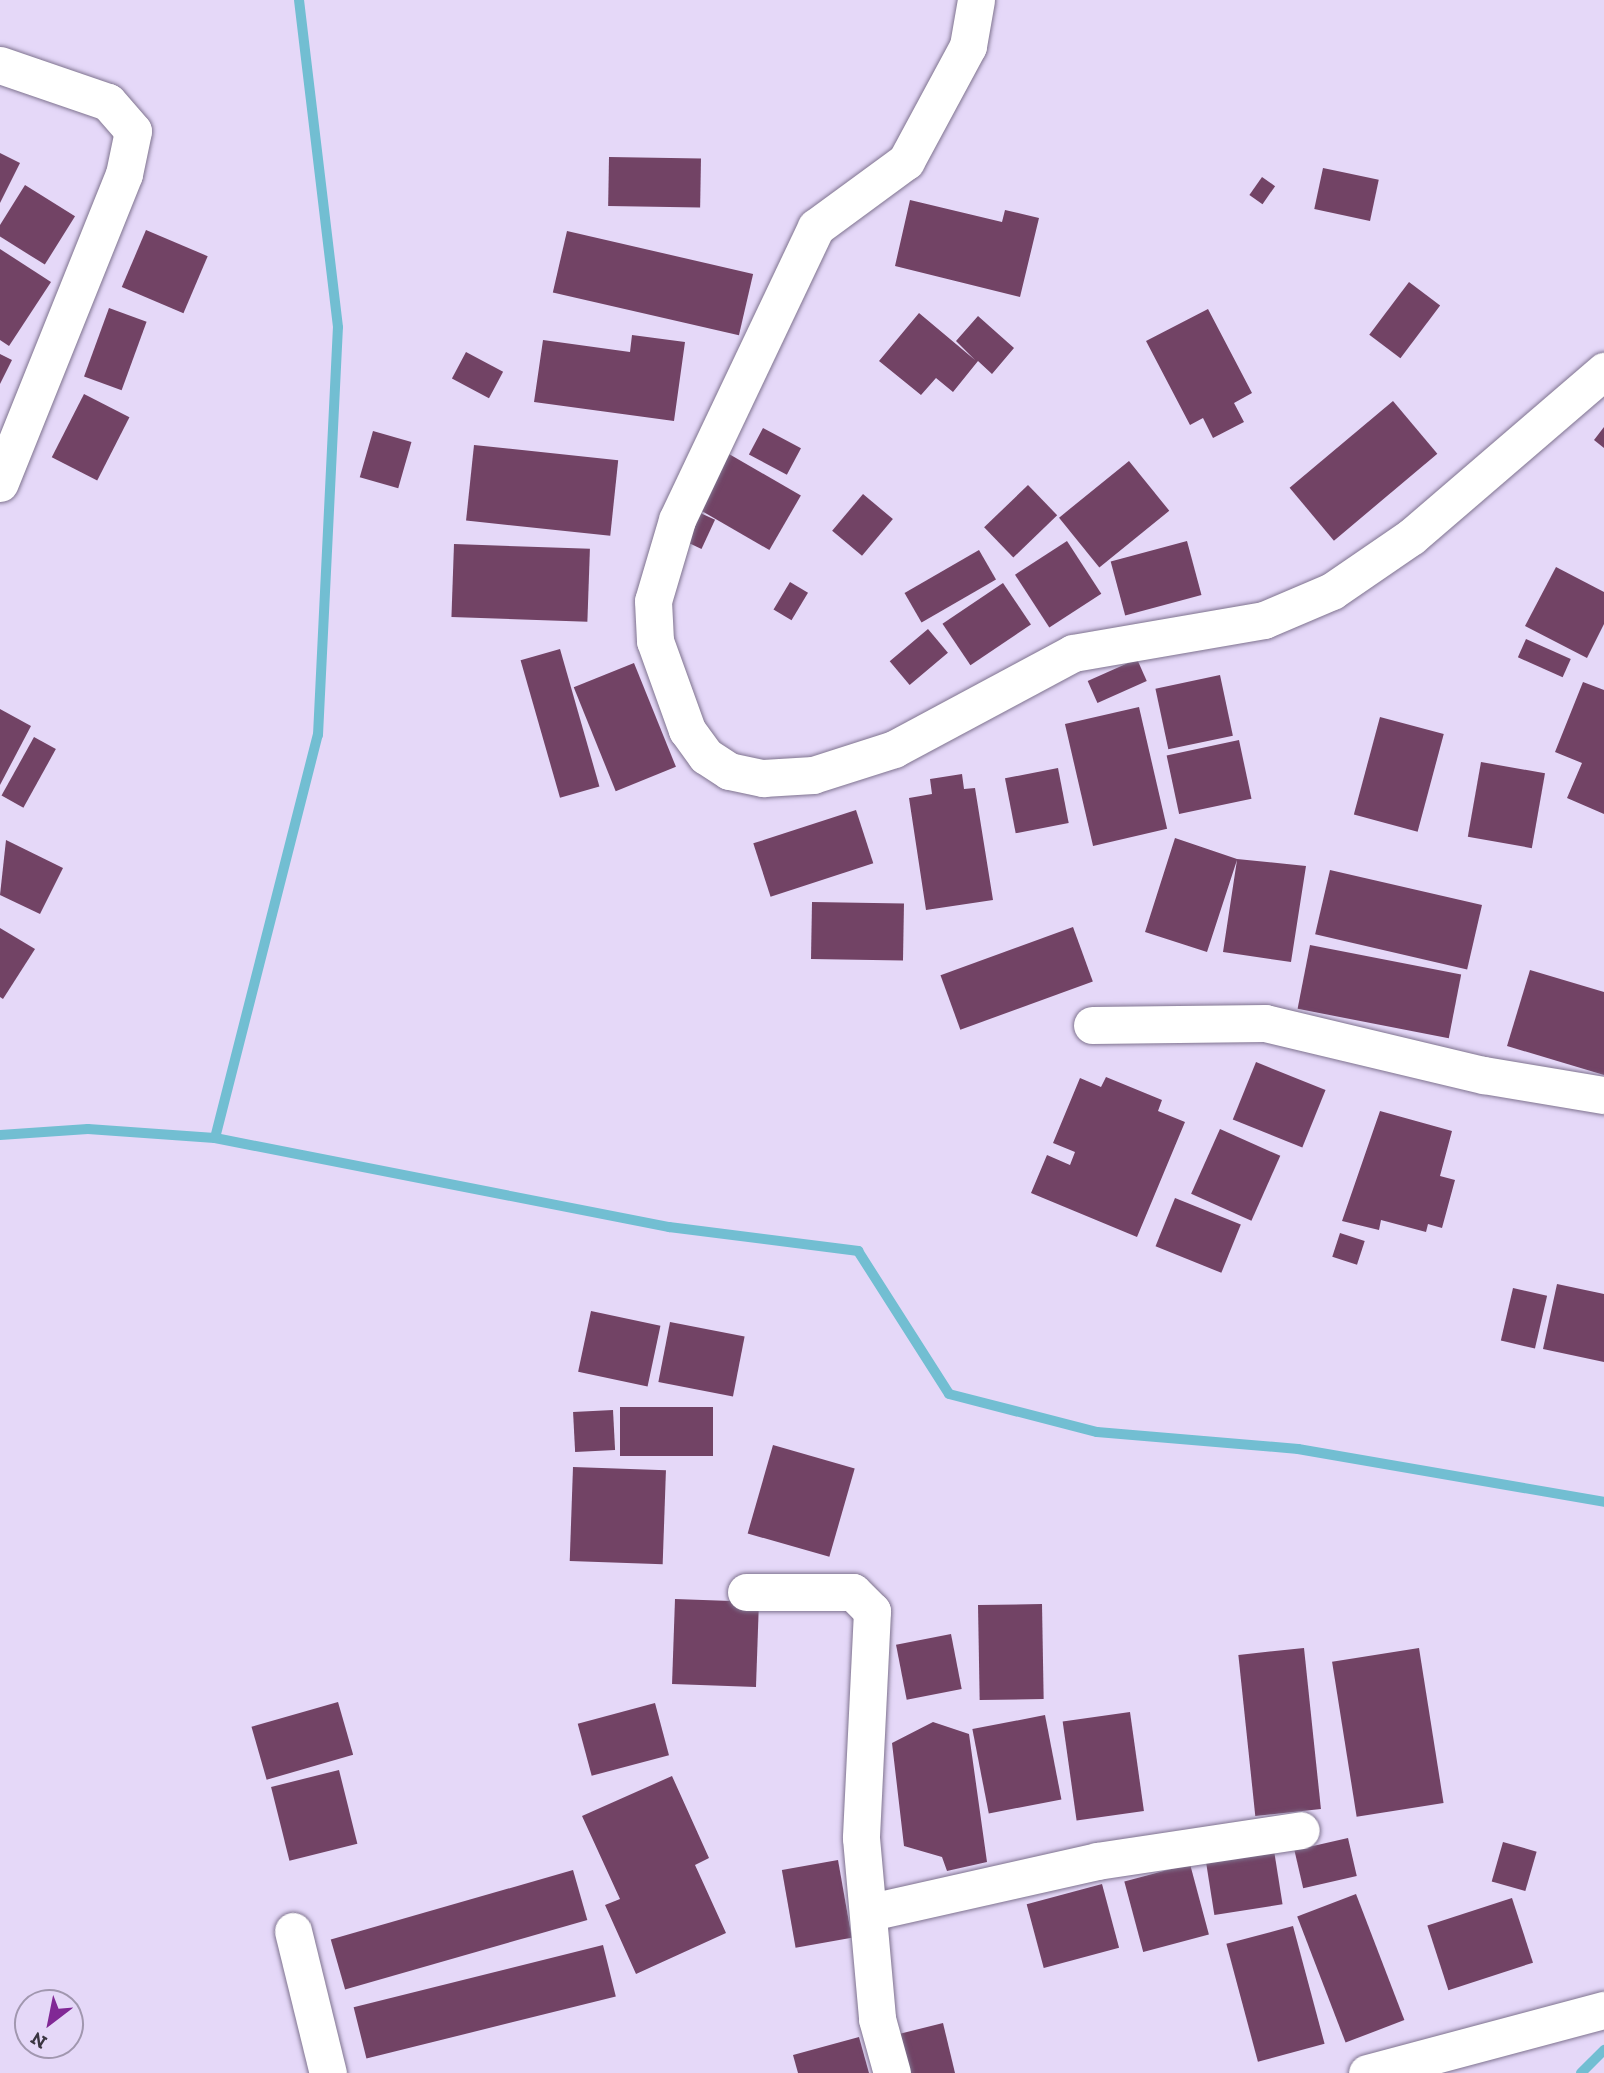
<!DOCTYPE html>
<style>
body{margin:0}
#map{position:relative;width:1604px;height:2073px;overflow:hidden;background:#e5d8f8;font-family:"Zilla Slab",serif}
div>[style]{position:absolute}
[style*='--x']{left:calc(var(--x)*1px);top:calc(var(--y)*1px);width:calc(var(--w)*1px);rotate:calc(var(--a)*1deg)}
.stream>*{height:10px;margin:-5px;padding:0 5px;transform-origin:5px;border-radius:5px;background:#72bed2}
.building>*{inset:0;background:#724365;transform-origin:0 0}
.roads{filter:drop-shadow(0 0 2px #7f738f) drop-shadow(0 0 2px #7f738f)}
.street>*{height:37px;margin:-18.5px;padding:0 18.5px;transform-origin:18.5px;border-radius:18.5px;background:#fff}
span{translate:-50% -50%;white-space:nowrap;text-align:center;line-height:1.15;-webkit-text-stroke:7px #e5d8f8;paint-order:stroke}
.north{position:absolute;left:14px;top:1989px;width:70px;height:70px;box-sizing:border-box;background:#e5d8f8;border:2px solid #a197af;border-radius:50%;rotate:212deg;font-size:19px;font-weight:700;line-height:28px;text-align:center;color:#3a3541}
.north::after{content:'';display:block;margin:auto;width:24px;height:32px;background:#812895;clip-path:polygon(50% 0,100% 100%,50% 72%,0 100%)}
</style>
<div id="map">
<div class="stream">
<i style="--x:0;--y:1135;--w:88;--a:-3.9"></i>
<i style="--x:88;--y:1129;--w:127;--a:4.1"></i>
<i style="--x:215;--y:1138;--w:463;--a:11.1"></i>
<i style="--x:669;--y:1227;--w:191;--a:7.2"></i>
<i style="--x:858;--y:1251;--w:169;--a:57.5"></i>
<i style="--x:949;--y:1394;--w:153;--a:14.4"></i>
<i style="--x:1097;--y:1432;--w:202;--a:4.8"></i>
<i style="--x:1298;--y:1449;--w:311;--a:9.8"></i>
<i style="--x:215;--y:1138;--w:416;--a:-75.7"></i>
<i style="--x:318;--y:735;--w:408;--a:-87.2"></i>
<i style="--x:338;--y:327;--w:329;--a:-96.8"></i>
<i style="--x:1581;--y:2073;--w:33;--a:-45"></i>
</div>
<div class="building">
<i style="clip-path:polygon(0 153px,20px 163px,0 203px)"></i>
<i style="left:609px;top:157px;width:92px;height:49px;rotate:1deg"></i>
<i style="left:1323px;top:168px;width:57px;height:42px;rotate:12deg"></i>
<i style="left:1262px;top:177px;width:16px;height:22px;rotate:35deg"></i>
<i style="left:25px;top:185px;width:59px;height:57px;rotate:32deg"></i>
<i style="clip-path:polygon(910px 200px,1002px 222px,1005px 210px,1039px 218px,1020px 297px,895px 266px)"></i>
<i style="left:146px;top:230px;width:67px;height:62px;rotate:23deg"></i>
<i style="left:567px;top:231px;width:191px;height:63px;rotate:13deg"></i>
<i style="clip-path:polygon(0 249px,51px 282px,9px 346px,0 340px)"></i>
<i style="left:1409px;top:282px;width:39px;height:66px;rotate:37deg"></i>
<i style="left:109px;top:308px;width:40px;height:73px;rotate:20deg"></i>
<i style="clip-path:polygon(1208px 309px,1252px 393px,1234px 403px,1244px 422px,1213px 438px,1203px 418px,1190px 425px,1146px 341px)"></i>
<i style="clip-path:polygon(919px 313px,975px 360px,956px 341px,978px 316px,1014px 348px,992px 374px,978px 361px,953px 392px,936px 378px,921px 395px,879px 361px)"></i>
<i style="clip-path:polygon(632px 335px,685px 342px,674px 421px,534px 402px,543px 340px,630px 352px)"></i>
<i style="left:466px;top:352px;width:42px;height:30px;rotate:28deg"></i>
<i style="clip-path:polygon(0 354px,12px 360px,0 384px)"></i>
<i style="left:84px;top:394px;width:51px;height:71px;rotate:27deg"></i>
<i style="left:1393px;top:401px;width:69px;height:135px;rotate:50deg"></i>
<i style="clip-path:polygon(1604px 427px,1604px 448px,1594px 440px)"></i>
<i style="left:763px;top:428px;width:43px;height:30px;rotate:28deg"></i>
<i style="left:373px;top:431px;width:40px;height:48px;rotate:16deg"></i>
<i style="left:474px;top:445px;width:145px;height:76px;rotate:6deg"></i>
<i style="left:729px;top:454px;width:83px;height:63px;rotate:30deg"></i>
<i style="left:1129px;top:461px;width:64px;height:90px;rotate:51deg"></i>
<i style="left:1028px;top:485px;width:42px;height:61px;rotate:46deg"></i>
<i style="left:863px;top:494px;width:39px;height:48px;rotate:40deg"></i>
<i style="left:696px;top:511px;width:21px;height:32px;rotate:25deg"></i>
<i style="left:1067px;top:541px;width:63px;height:62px;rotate:57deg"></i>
<i style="left:1187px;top:541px;width:56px;height:79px;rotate:75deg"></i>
<i style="left:454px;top:544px;width:136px;height:73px;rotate:2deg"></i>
<i style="left:979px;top:550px;width:34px;height:86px;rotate:60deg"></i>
<i style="clip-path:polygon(1556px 567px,1604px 592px,1604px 624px,1587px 658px,1525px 626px)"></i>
<i style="left:790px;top:582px;width:21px;height:32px;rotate:31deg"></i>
<i style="left:1003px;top:583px;width:50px;height:73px;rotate:56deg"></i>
<i style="left:928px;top:629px;width:31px;height:50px;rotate:50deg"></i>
<i style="left:1526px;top:639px;width:49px;height:20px;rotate:24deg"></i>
<i style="left:560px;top:649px;width:143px;height:41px;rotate:74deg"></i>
<i style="left:1137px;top:659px;width:24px;height:54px;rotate:66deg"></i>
<i style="left:634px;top:663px;width:112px;height:65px;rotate:68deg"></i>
<i style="left:1220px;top:675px;width:62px;height:66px;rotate:78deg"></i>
<i style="clip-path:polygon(1583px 682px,1604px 690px,1604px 814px,1567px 798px,1582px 763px,1555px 752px)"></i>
<i style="left:1139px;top:707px;width:125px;height:76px;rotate:77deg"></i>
<i style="clip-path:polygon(0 709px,31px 726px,0 785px)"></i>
<i style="left:1380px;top:717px;width:66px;height:101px;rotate:15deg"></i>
<i style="left:34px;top:737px;width:25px;height:67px;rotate:29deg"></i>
<i style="left:1239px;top:740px;width:60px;height:74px;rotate:78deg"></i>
<i style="left:1481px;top:762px;width:65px;height:76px;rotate:10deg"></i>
<i style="left:1058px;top:768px;width:56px;height:54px;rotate:79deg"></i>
<i style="clip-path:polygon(962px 774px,964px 789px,975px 788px,993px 900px,926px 910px,909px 798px,932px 794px,930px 779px)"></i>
<i style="left:856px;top:810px;width:56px;height:108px;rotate:72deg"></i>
<i style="clip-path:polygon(1175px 838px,1237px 859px,1306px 866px,1291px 962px,1223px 952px,1237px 860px,1207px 952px,1145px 932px)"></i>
<i style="clip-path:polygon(6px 840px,63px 868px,40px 914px,0 895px)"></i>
<i style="left:1330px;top:870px;width:156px;height:66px;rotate:13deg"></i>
<i style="left:812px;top:902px;width:92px;height:57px;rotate:1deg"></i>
<i style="left:1073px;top:927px;width:58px;height:141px;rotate:70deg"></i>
<i style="clip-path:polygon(0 928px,35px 949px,3px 999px,0 997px)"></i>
<i style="left:1310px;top:945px;width:154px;height:65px;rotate:11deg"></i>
<i style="clip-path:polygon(1530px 970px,1604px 992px,1604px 1075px,1507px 1046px)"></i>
<i style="left:1256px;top:1062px;width:75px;height:62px;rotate:22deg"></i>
<i style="clip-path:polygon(1106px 1077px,1162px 1100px,1158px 1111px,1185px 1122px,1137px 1237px,1031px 1193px,1047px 1155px,1070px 1165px,1075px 1152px,1053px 1143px,1080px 1078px,1101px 1087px)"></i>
<i style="clip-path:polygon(1380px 1111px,1452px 1131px,1440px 1176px,1455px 1180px,1442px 1228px,1428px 1224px,1426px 1232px,1381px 1220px,1379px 1230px,1342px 1221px)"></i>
<i style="left:1220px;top:1129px;width:66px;height:71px;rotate:24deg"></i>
<i style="left:1175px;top:1198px;width:71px;height:52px;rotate:22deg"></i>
<i style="left:1340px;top:1233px;width:26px;height:25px;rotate:18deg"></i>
<i style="clip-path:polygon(1557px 1284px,1604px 1294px,1604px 1362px,1543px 1349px)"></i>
<i style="left:1513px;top:1288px;width:35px;height:54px;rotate:13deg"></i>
<i style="left:591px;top:1311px;width:71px;height:62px;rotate:12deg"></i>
<i style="left:670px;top:1322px;width:76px;height:61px;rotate:11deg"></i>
<i style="left:620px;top:1407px;width:93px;height:49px"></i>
<i style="left:613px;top:1410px;width:40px;height:40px;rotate:87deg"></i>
<i style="left:773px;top:1445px;width:85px;height:92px;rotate:16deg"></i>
<i style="left:573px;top:1467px;width:93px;height:94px;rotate:2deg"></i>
<i style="left:675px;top:1599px;width:84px;height:85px;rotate:2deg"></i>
<i style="left:1042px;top:1604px;width:95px;height:64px;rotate:89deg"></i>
<i style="left:951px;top:1634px;width:56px;height:56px;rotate:79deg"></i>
<i style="left:1304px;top:1648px;width:162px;height:66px;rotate:84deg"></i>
<i style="left:1419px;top:1648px;width:157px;height:88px;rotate:81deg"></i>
<i style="left:338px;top:1702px;width:55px;height:90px;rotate:74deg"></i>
<i style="left:655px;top:1703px;width:54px;height:80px;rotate:75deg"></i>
<i style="left:1130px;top:1712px;width:100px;height:68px;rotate:82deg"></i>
<i style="left:1045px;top:1715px;width:86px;height:74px;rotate:79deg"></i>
<i style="clip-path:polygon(933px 1722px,969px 1734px,987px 1862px,947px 1871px,942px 1857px,904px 1846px,892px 1743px)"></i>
<i style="left:339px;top:1770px;width:76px;height:70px;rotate:76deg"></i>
<i style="clip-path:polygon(672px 1776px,709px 1858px,695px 1865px,726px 1933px,636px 1974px,605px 1905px,620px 1899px,582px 1816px)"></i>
<i style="left:1348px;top:1838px;width:39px;height:55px;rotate:77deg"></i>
<i style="left:1503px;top:1842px;width:35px;height:41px;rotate:16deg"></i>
<i style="left:1273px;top:1844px;width:61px;height:69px;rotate:81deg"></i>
<i style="left:838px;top:1860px;width:79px;height:57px;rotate:80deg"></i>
<i style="left:1190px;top:1864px;width:73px;height:68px;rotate:75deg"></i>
<i style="left:573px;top:1870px;width:52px;height:252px;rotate:74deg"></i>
<i style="left:1102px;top:1884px;width:66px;height:78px;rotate:75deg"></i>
<i style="left:1356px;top:1894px;width:135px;height:63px;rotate:69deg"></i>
<i style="left:1512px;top:1898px;width:68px;height:89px;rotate:72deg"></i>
<i style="left:1293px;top:1926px;width:122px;height:69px;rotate:75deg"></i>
<i style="left:603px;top:1945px;width:53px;height:257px;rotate:76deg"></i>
<i style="clip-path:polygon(943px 2023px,955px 2073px,900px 2073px,891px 2036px)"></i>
<i style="clip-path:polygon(859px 2037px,869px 2073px,798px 2073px,793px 2055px)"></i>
</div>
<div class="roads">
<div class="street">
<i style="--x:976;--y:0;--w:47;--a:99.9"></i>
<i style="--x:968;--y:46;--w:131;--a:118.3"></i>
<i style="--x:906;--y:161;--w:112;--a:143.7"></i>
<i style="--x:816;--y:227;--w:324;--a:115.4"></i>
<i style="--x:677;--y:520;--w:84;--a:106.5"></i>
<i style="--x:653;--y:601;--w:40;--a:87.1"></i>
<i style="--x:655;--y:641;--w:95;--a:70.2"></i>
<i style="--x:687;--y:730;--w:32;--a:54"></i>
<i style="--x:706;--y:756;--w:27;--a:33"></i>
<i style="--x:729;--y:771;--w:35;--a:12"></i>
<i style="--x:763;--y:778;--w:50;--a:-3.4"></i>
<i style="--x:813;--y:775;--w:85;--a:-17.8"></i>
<i style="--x:894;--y:749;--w:203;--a:-28.2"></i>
<i style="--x:1073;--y:653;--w:194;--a:-9.8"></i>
<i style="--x:1264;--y:620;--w:74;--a:-23.1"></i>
<i style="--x:1332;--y:591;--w:96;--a:-34.4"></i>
<i style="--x:1411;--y:537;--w:255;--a:-40.7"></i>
<i style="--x:0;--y:65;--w:114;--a:18.9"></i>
<i style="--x:108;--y:102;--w:38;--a:49"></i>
<i style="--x:133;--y:131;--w:44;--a:101.8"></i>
<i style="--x:124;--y:174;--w:333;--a:111.9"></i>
<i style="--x:1092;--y:1025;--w:173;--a:-0.7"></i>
<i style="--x:1265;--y:1023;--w:225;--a:13.4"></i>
<i style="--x:1484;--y:1075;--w:122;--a:9.5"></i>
<i style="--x:746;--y:1592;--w:107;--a:0"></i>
<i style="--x:853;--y:1592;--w:27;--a:45"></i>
<i style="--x:872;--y:1611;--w:227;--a:92.8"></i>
<i style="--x:861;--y:1838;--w:182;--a:84.9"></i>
<i style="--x:877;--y:2019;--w:56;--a:74.5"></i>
<i style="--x:871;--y:1912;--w:232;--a:-12.7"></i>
<i style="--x:1097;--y:1861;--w:206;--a:-8.6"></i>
<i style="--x:293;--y:1931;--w:146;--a:76.2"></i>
<i style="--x:1367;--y:2073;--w:245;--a:-14.9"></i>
</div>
</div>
<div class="north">N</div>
</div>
